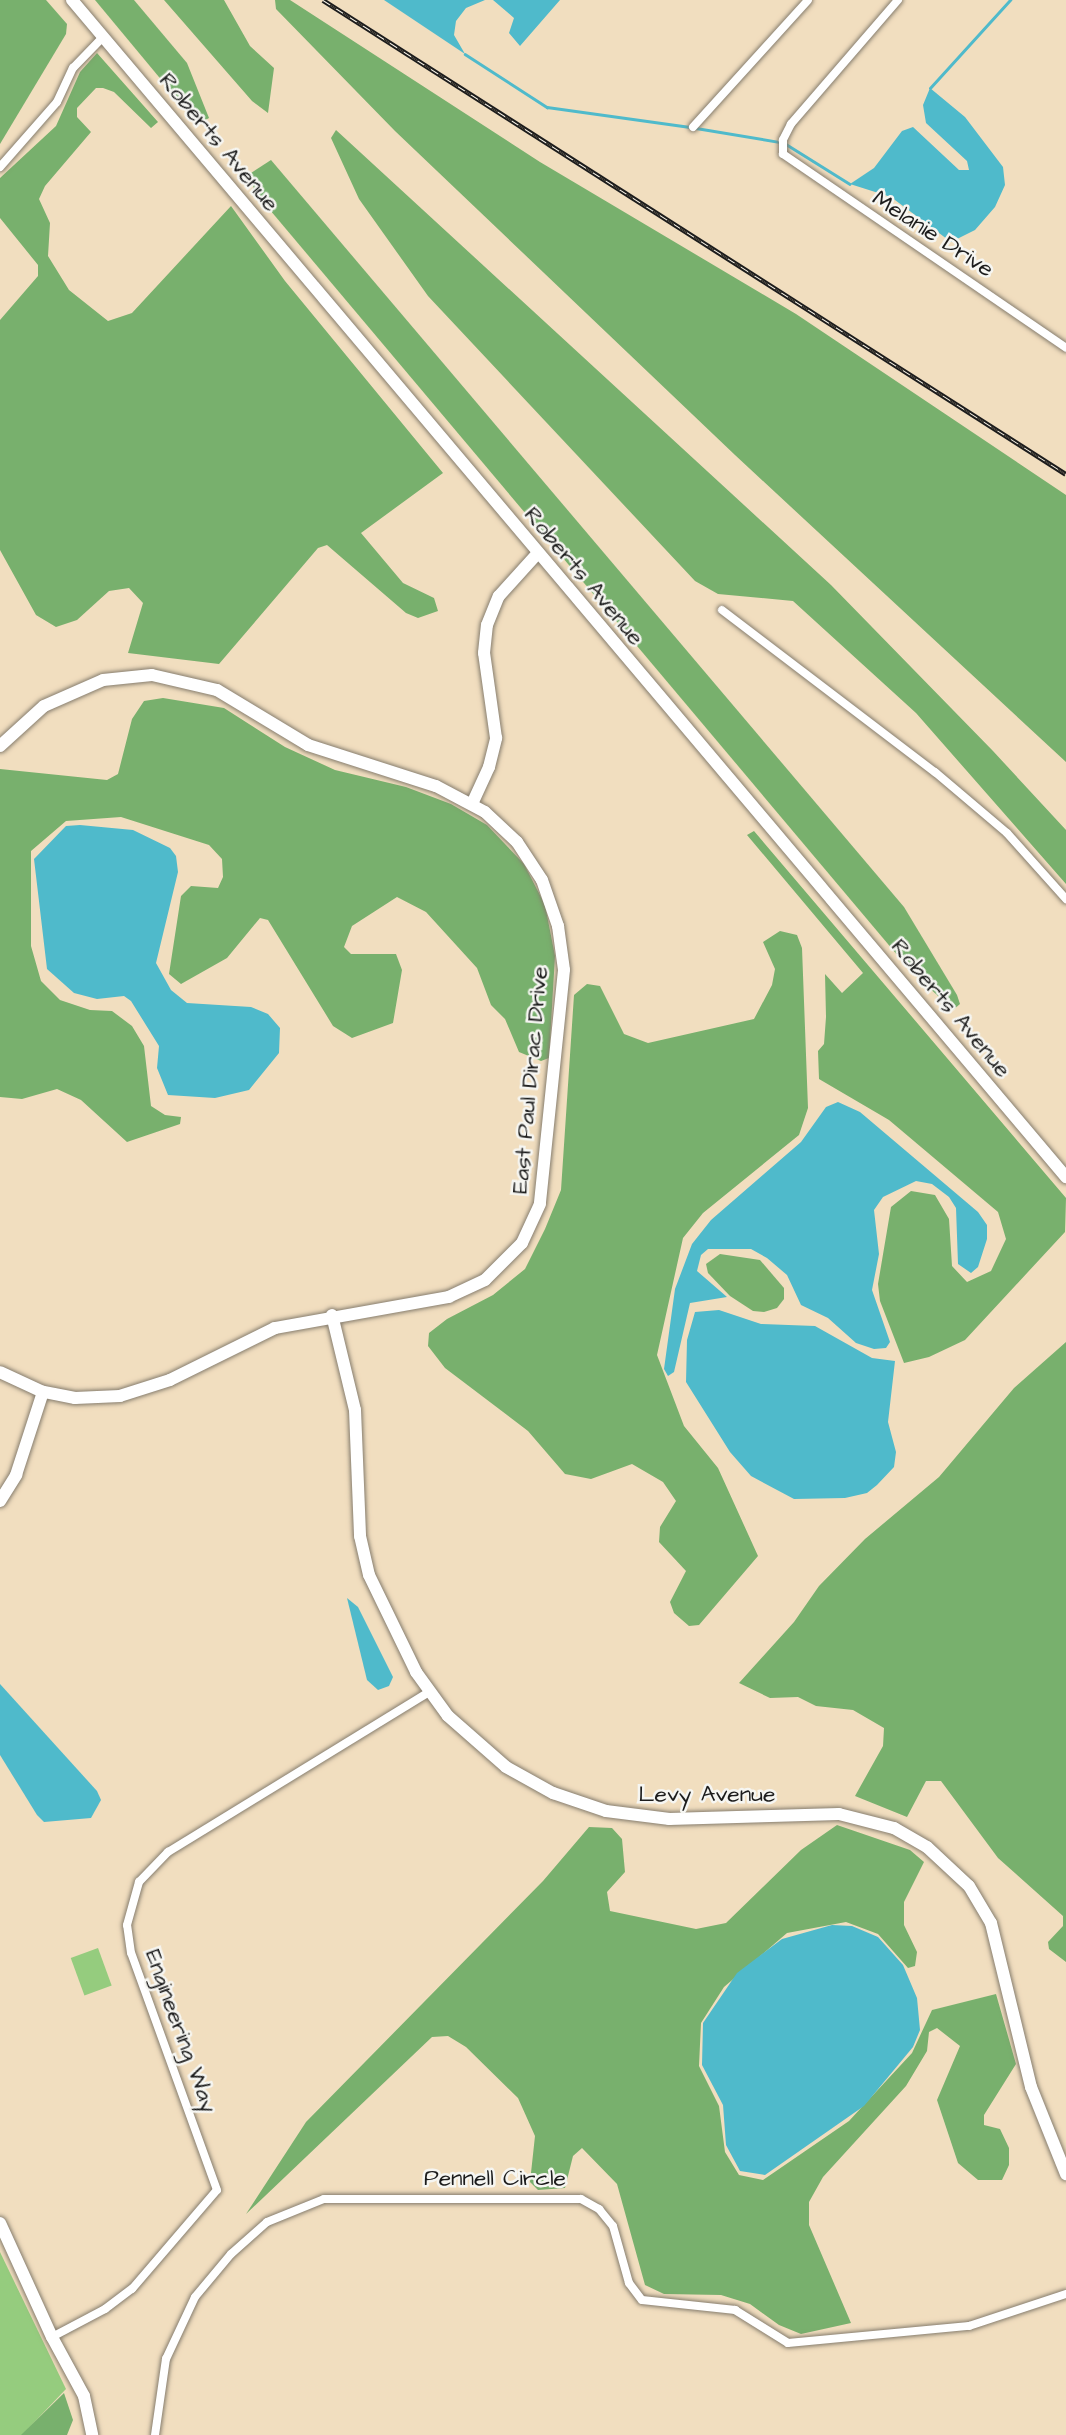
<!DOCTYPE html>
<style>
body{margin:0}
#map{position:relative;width:1066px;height:2435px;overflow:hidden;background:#f1debf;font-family:"Architects Daughter",sans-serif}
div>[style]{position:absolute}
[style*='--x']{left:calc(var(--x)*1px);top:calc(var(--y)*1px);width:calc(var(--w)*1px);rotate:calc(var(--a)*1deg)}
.green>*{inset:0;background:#95cc7e;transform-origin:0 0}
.forest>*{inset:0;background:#78b06d}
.water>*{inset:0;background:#4fbacb}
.stream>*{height:2.5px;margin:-1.25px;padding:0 1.25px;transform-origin:1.25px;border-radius:1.25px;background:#4fbacb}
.roads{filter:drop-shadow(0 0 2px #867d6e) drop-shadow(0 0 2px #867d6e)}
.street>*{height:8px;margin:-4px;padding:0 4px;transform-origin:4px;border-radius:4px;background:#fff}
.secondary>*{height:12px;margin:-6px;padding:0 6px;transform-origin:6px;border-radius:6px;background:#fff}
.rail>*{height:5px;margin-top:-2.5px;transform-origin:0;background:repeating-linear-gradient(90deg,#f6f6f2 0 8px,#1c1c1c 0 16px);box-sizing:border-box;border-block:2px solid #1c1c1c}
span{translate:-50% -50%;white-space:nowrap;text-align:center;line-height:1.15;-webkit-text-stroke:5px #f6f6f2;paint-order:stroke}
.street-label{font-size:23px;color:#1c1c1c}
</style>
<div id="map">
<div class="green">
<i style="left:98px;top:1948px;width:40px;height:29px;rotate:70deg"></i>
<i style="clip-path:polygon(0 2252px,66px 2389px,22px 2435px,0 2435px)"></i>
</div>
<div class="forest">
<i style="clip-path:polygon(0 0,46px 0,67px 24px,66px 34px,0 144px)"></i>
<i style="clip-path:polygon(95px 0,134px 0,187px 63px,209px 118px,198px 124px)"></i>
<i style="clip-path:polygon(164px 0,224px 0,250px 46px,274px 68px,268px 113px,252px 101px)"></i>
<i style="clip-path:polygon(275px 0,290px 0,540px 162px,796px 314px,1066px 495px,1066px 762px,735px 455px,395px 131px,276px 9px)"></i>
<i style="clip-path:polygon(97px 53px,158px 122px,151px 128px,114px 92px,103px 88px,96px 88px,77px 108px,77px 117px,91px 132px,45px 186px,39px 199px,50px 223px,48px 256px,69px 290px,108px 321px,132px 313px,231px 206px,285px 281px,443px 473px,361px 533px,403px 583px,434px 598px,438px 611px,418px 618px,406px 613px,327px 545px,318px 548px,219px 664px,128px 653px,143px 603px,129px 588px,109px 591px,77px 620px,56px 627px,36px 615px,0 550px,0 320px,38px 276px,38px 265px,0 218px,0 178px,56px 126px,80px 72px)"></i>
<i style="clip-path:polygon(336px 130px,831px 585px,993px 751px,1066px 830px,1066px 884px,916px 713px,793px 601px,718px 594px,695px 581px,428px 296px,359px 199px,331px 138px)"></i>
<i style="clip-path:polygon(271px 160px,904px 907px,957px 995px,960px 1004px,953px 1010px,909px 969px,254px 191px,251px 173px)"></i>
<i style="clip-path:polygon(163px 698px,224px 708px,285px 747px,335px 770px,406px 787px,451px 804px,487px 825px,524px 864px,545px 905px,555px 956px,549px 1058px,541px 1061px,519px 1052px,505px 1019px,491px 1005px,477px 968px,426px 912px,397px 897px,352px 926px,344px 947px,351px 954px,396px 954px,402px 970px,393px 1023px,352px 1038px,333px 1026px,268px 920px,260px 918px,227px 958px,181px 984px,169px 974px,181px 896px,191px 886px,218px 888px,223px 877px,222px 859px,209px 845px,121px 817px,66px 821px,31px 851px,31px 946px,41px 981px,60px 1000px,90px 1010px,112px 1011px,132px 1026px,144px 1046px,151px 1106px,165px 1115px,181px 1117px,180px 1124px,127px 1142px,81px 1100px,57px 1089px,22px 1099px,0 1097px,0 769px,107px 780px,118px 774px,132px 719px,144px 701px)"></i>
<i style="clip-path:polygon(754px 831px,1066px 1198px,1065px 1232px,965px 1340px,929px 1357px,904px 1363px,880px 1301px,878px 1284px,891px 1207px,911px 1191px,935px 1195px,949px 1219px,952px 1266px,967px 1282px,991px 1271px,1006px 1239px,998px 1212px,889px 1120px,819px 1079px,818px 1051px,824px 1044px,826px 1017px,825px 974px,842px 993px,863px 973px,747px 835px)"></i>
<i style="clip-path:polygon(780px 931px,797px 935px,802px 948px,808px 1108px,799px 1135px,703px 1213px,683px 1238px,657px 1355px,684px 1426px,718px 1468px,758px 1556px,699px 1625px,689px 1626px,674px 1613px,670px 1602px,686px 1571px,659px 1542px,660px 1527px,676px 1501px,663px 1482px,632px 1464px,591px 1479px,565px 1474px,528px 1431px,445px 1368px,428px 1346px,429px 1333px,447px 1319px,493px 1295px,525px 1269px,545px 1229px,561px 1190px,574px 995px,587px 984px,600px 986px,624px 1034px,648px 1043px,754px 1019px,772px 985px,775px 969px,763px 942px)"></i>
<i style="clip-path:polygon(720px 1254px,760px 1260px,784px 1288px,784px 1299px,777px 1308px,764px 1312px,753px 1311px,730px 1296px,708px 1273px,706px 1264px)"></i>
<i style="clip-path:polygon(1066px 1342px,1066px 1962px,1049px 1949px,1048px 1942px,1063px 1926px,1063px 1916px,998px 1858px,941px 1781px,926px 1781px,907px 1817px,855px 1796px,883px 1746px,884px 1728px,853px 1710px,816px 1706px,798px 1697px,770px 1698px,739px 1683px,794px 1622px,819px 1586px,865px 1539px,939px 1477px,1014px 1388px)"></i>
<i style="clip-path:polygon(837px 1825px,910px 1850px,924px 1862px,904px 1902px,904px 1925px,917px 1952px,915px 1966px,908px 1968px,878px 1934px,846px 1922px,787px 1933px,724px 1987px,701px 2023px,699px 2066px,719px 2106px,725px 2152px,739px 2175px,763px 2180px,849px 2121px,912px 2053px,932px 2010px,996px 1994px,1016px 2064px,984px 2115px,984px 2125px,1000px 2129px,1009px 2148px,1009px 2165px,1002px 2180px,978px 2180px,958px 2163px,937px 2100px,960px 2046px,937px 2028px,929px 2032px,927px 2051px,906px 2086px,823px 2177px,809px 2202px,809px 2225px,851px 2323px,801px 2334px,779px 2325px,750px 2304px,721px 2295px,664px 2294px,645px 2285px,617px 2184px,582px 2148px,573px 2156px,565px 2188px,538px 2190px,530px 2182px,535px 2136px,518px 2098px,466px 2047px,448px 2036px,432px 2037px,246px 2214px,306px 2122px,543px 1881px,589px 1827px,612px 1828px,622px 1839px,625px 1872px,607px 1892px,610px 1911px,696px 1929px,726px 1923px,801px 1850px)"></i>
<i style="clip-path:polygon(64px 2393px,73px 2420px,67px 2435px,21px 2435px)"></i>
</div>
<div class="water">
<i style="clip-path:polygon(384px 0,485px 0,466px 8px,456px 21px,454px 35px,465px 54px)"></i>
<i style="clip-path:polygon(493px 0,560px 0,520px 46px,509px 33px,514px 18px)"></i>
<i style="clip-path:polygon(930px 88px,965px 117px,1003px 167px,1005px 185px,995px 207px,975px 230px,951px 242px,891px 197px,850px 184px,874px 168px,902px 131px,913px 127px,959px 170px,969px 170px,967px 161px,926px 123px,923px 105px)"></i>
<i style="clip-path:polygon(80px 825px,133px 830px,170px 848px,176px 856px,178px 872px,156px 963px,171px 990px,187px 1003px,251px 1007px,268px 1014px,280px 1028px,279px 1053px,249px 1090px,215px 1098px,168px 1095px,157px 1068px,159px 1046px,131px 1001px,124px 996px,97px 999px,74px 993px,47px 969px,34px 859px,66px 826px)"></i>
<i style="clip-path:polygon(838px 1102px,860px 1112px,978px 1212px,987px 1225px,987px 1239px,978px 1267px,971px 1273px,958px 1264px,956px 1208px,949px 1197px,932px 1184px,916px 1181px,883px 1197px,874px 1210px,879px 1254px,872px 1290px,890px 1342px,886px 1348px,874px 1349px,856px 1343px,828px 1318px,801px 1305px,787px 1275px,767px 1258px,751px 1249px,708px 1249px,701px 1255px,697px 1271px,727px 1297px,690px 1303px,674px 1372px,668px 1376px,664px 1369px,675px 1289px,692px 1244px,711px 1220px,801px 1142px,826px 1107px)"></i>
<i style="clip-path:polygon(719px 1310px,761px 1324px,815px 1326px,872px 1358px,895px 1361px,888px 1422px,896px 1452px,894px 1467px,877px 1485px,867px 1493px,845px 1498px,794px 1499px,751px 1476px,730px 1452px,686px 1382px,687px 1340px,695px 1312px)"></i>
<i style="clip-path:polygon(347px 1598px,358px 1607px,393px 1677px,389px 1686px,378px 1690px,367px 1680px)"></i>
<i style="clip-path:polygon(0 1684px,97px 1791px,101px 1800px,91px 1818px,44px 1822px,37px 1815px,0 1755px)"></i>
<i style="clip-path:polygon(832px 1925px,852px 1926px,878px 1937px,903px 1965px,917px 1998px,920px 2030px,913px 2047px,864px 2106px,765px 2175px,740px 2171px,726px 2145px,723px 2105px,702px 2065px,703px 2023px,737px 1973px,782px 1939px)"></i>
</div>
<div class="stream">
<i style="--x:465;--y:54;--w:98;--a:32.9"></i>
<i style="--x:547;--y:107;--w:144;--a:8"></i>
<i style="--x:930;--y:88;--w:119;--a:-47.7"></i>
<i style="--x:696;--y:128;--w:85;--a:9.5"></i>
<i style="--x:786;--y:144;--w:75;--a:32"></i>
</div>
<div class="roads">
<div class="street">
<i style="--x:898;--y:0;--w:164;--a:130.8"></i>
<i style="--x:791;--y:124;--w:18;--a:117"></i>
<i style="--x:783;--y:140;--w:14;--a:90"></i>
<i style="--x:783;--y:154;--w:343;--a:34.4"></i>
<i style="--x:693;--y:127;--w:171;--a:-47.8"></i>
<i style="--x:0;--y:167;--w:86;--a:-48.8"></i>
<i style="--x:57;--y:102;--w:38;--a:-65"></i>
<i style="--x:73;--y:68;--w:43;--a:-45.9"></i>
<i style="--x:722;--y:610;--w:268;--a:37.3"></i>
<i style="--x:935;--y:772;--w:94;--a:40.3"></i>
<i style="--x:1007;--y:833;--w:89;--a:48.2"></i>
<i style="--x:52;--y:2337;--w:60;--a:-27.8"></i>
<i style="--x:105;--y:2309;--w:34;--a:-37"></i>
<i style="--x:132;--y:2289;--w:130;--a:-49.4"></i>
<i style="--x:217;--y:2190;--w:252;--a:-109.9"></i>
<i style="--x:131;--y:1953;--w:28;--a:-98"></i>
<i style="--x:127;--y:1925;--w:45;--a:-74.4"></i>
<i style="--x:139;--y:1882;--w:42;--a:-46"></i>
<i style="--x:168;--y:1852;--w:306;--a:-31.5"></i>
<i style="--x:155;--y:2435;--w:77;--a:-81.8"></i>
<i style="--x:166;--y:2359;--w:68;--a:-64.9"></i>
<i style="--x:195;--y:2297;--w:56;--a:-50.1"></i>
<i style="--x:231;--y:2254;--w:48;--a:-41.6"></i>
<i style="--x:267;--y:2222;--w:61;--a:-22"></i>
<i style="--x:324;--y:2199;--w:257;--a:0"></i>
<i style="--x:581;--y:2199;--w:21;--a:29"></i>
<i style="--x:599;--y:2209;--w:22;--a:51"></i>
<i style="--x:613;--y:2226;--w:59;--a:74.3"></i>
<i style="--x:629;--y:2283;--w:21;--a:53"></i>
<i style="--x:642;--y:2300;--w:94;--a:6.1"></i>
<i style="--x:735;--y:2310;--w:62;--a:31.9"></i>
<i style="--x:788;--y:2343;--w:182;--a:-5.4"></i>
<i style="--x:969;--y:2326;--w:102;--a:-18.3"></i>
</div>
<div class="secondary">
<i style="--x:72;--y:0;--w:1541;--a:49.82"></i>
<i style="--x:0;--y:746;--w:59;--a:-42.3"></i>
<i style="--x:44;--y:706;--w:64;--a:-23.8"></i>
<i style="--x:103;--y:680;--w:49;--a:-5.8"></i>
<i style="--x:152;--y:675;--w:67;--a:13"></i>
<i style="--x:217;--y:690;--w:106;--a:31.1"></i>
<i style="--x:308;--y:745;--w:134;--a:17.8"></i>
<i style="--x:436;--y:786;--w:55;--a:28"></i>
<i style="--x:485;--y:812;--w:44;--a:43.2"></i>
<i style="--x:517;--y:842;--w:45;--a:56.7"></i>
<i style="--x:542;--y:880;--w:49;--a:70.8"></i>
<i style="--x:558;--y:926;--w:44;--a:82.2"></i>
<i style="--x:564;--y:970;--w:235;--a:95.9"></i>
<i style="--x:540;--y:1204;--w:43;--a:114.8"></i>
<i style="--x:522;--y:1243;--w:52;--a:135"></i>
<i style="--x:485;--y:1280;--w:40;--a:155"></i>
<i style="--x:449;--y:1297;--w:177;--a:169.9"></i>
<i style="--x:275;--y:1328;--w:117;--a:153.7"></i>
<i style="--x:170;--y:1380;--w:52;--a:162.3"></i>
<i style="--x:120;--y:1396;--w:45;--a:177.5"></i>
<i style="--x:75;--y:1398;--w:33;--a:-169"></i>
<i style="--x:43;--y:1392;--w:47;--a:-155.1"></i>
<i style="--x:472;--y:804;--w:41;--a:-65.3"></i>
<i style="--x:489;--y:767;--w:30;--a:-76"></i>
<i style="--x:496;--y:738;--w:86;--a:-98"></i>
<i style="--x:484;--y:653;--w:28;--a:-84"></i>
<i style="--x:487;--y:625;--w:31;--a:-68"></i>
<i style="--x:499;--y:596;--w:57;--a:-47.9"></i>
<i style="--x:332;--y:1315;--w:98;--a:76.4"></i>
<i style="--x:355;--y:1410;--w:126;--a:87.7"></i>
<i style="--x:360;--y:1536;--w:40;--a:77"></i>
<i style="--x:369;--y:1575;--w:108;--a:64.1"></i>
<i style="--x:416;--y:1672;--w:54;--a:54"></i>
<i style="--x:448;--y:1716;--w:77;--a:41.3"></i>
<i style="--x:506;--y:1767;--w:54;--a:29"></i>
<i style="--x:553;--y:1793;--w:56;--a:18.8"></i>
<i style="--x:606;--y:1811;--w:64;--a:7.2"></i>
<i style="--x:669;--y:1819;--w:170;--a:-1.7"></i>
<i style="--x:839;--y:1814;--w:57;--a:14.3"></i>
<i style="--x:894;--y:1828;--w:38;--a:30"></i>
<i style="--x:927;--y:1847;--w:57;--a:42.9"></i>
<i style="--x:969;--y:1886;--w:43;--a:59.3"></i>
<i style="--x:991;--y:1923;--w:169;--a:76.3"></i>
<i style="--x:1031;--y:2087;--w:94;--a:68.1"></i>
<i style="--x:0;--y:1501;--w:31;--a:-58"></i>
<i style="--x:16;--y:1475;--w:87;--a:-72"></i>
<i style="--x:0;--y:2223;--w:125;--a:65.5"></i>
<i style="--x:52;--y:2337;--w:67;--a:61.5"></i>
<i style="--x:84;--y:2396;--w:40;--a:78"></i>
</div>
</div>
<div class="rail">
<i style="--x:323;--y:0;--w:881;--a:32.54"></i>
</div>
<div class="street-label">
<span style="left:219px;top:142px;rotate:50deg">Roberts Avenue</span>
<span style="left:933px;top:234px;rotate:33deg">Melanie Drive</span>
<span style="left:584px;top:576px;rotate:50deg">Roberts Avenue</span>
<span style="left:951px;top:1008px;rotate:50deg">Roberts Avenue</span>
<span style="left:530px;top:1080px;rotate:-85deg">East Paul Dirac Drive</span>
<span style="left:707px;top:1794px">Levy Avenue</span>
<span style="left:181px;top:2031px;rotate:70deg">Engineering Way</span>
<span style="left:495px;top:2178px">Pennell Circle</span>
</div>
</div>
